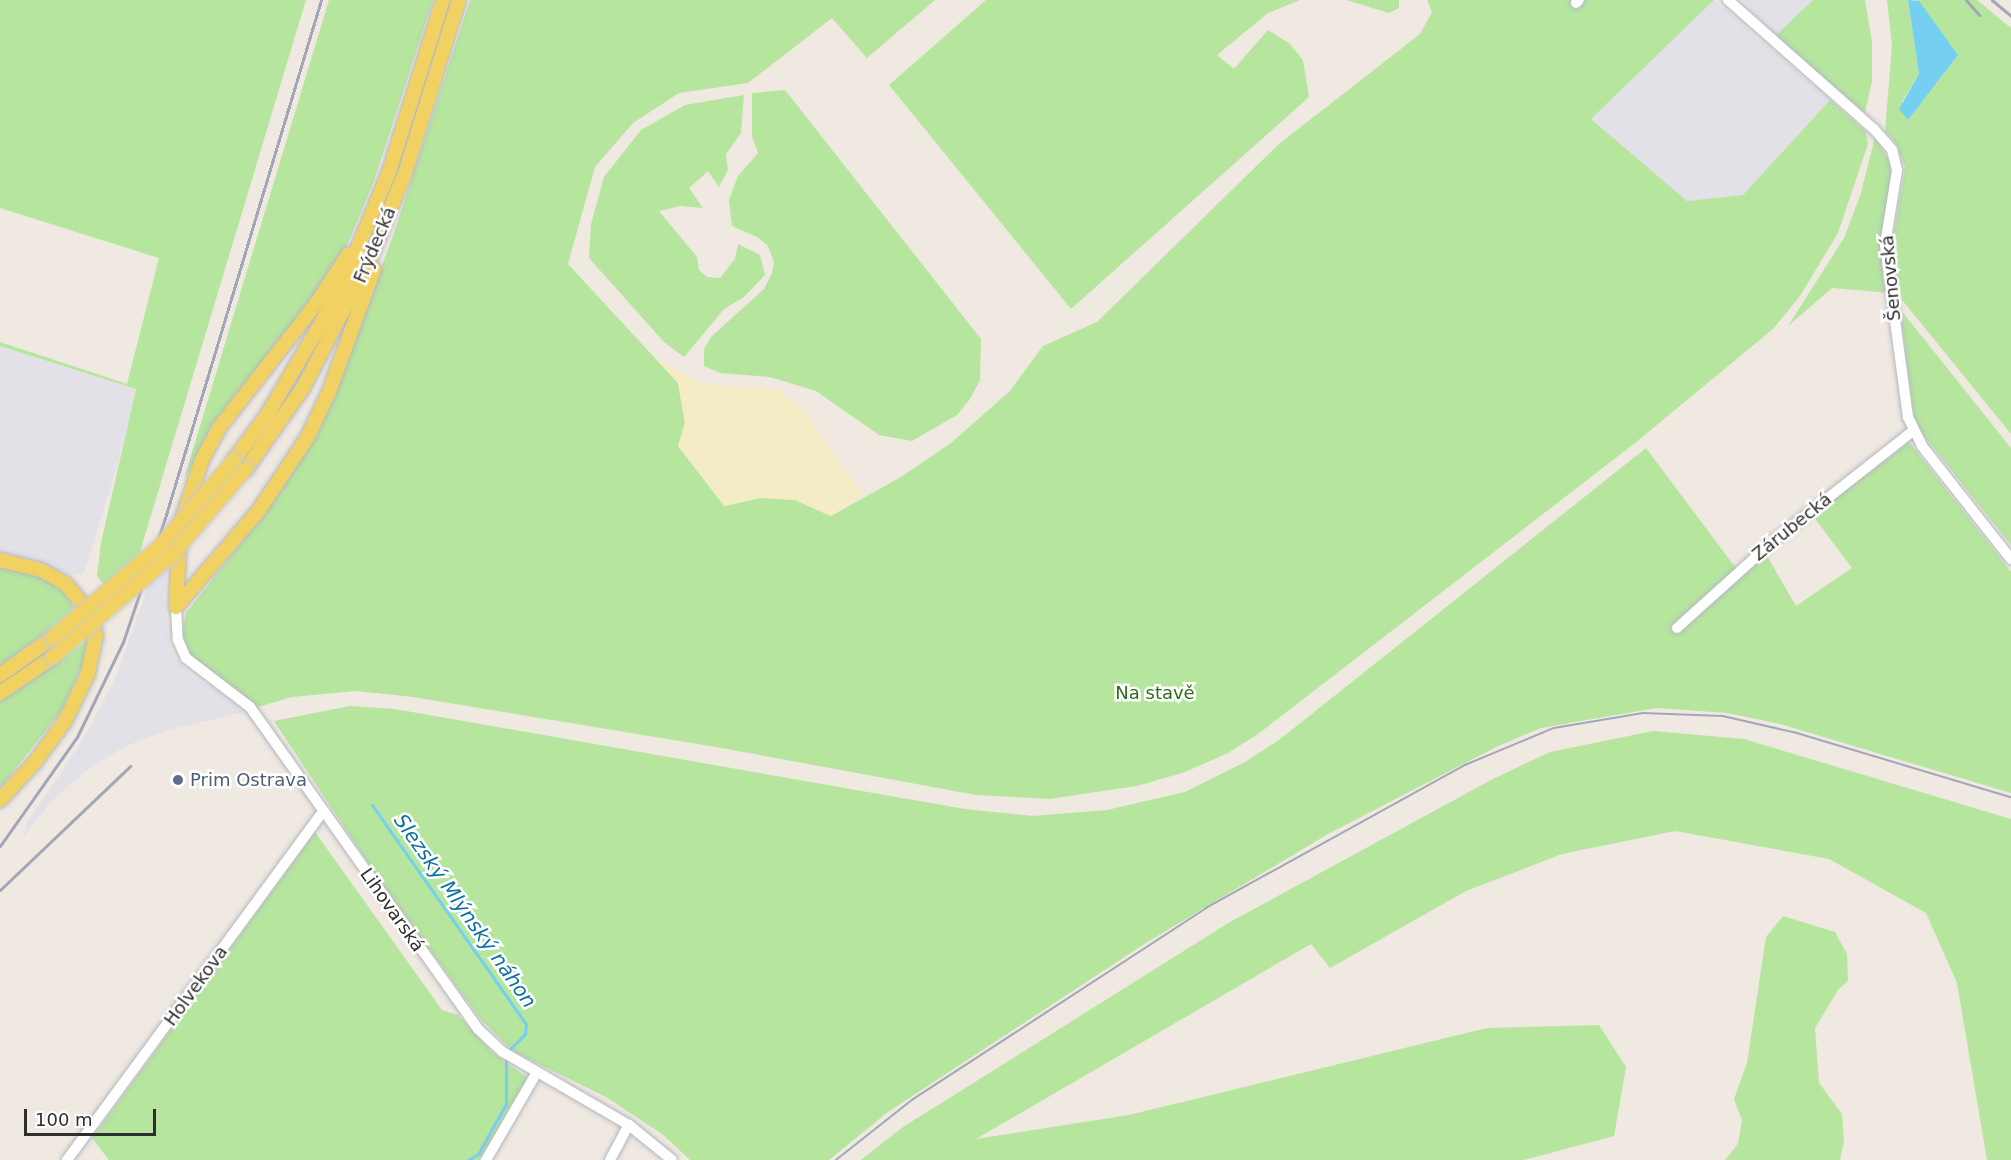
<!DOCTYPE html>
<meta charset="utf-8">
<style>
body{margin:0}
#map{position:relative;width:2011px;height:1160px;overflow:hidden;background:#efe9e1;font-family:"DejaVu Sans",sans-serif}
div>[style]{position:absolute}
[style*='--x']{left:calc(var(--x)*1px);top:calc(var(--y)*1px);width:calc(var(--w)*1px);rotate:calc(var(--a)*1deg)}
.industrial>*{inset:0;background:#e3e1e8}
.green>*{inset:0;background:#b6e59e}
.sand>*{inset:0;background:#f3ecc5}
.water>*{inset:0;background:#75cff0}
.stream>*{height:3px;margin:-1.5px;padding:0 1.5px;transform-origin:1.5px;border-radius:1.5px;background:#75cff0}
.roads{filter:drop-shadow(0 0 2px #b4b7c1) drop-shadow(0 0 2px #b4b7c1)}
.minor>*{height:10px;margin:-5px;padding:0 5px;transform-origin:5px;border-radius:5px;background:#fff}
.major>*{height:14px;margin:-7px;padding:0 7px;transform-origin:7px;border-radius:7px;background:#f2d163}
.tram>*{height:1.5px;margin:-0.75px;padding:0 0.75px;transform-origin:0.75px;border-radius:0.75px;background:#a3a6b8}
.rail>*{height:3px;margin:-1.5px;padding:0 1.5px;transform-origin:1.5px;border-radius:1.5px;background:#a3a6b8}
.bridges{filter:drop-shadow(0 0 2px #c9c9c9) drop-shadow(0 0 2px #c9c9c9)}
.major-bridge>*{height:14px;margin:-7px;padding:0 7px;transform-origin:7px;border-radius:7px;background:#f2d163}
.dots>*{width:16px;height:16px;translate:-50% -50%;box-sizing:border-box;border:3px solid #fff;border-radius:50%}
span{translate:-50% -50%;white-space:nowrap;text-align:center;line-height:1.15;-webkit-text-stroke:5px #fff;paint-order:stroke}
.street-label{font-size:18px;color:#2e2e2e}
.park-label{font-size:18px;color:#2c6e1b}
.service-label{font-size:18px;color:#4e5e75}
.left{translate:0 -50%;text-align:left}
.water-label{font-size:20px;color:#0d6fa3;font-style:italic}
.scale{position:absolute;left:24px;top:1109px;width:132px;height:27px;box-sizing:border-box;border:3px solid #2e2e2e;border-top:0;padding-left:8px;font-size:18px;line-height:21px;white-space:nowrap;color:#2e2e2e;-webkit-text-stroke:4px #fff;paint-order:stroke}
</style>
<div id="map">
<div class="industrial">
<i style="clip-path:polygon(1714px 0,1830px 100px,1743px 195px,1687px 201px,1591px 119px)"></i>
<i style="clip-path:polygon(1743px 0,1813px 0,1775px 36px)"></i>
<i style="clip-path:polygon(0 346px,136px 389px,118px 463px,85px 571px,81px 574px,69px 574px,45px 564px,0 554px)"></i>
<i style="clip-path:polygon(172px 520px,164px 599px,170px 650px,192px 676px,221px 692px,243px 712px,168px 730px,124px 747px,86px 771px,52px 801px,22px 838px,28px 821px,83px 740px,115px 679px)"></i>
</div>
<div class="green">
<i style="clip-path:polygon(0 0,306px 0,139px 555px,104px 585px,97px 576px,101px 543px,136px 389px,0 346px,0 342px,127px 384px,159px 258px,0 208px)"></i>
<i style="clip-path:polygon(329px 0,433px 0,374px 181px,340px 262px,217px 424px,184px 479px)"></i>
<i style="clip-path:polygon(470px 0,935px 0,867px 58px,832px 18px,748px 83px,679px 93px,633px 123px,595px 167px,568px 264px,678px 383px,685px 423px,678px 446px,724px 506px,760px 498px,795px 500px,831px 516px,901px 477px,951px 443px,1010px 391px,1043px 346px,1097px 322px,1279px 144px,1420px 34px,1432px 12px,1427px 0,1714px 0,1591px 119px,1687px 201px,1743px 195px,1830px 100px,1866px 132px,1868px 144px,1838px 233px,1800px 296px,1773px 329px,1635px 443px,1258px 734px,1228px 753px,1185px 772px,1137px 786px,1049px 799px,976px 795px,716px 747px,413px 697px,356px 691px,292px 697px,258px 707px,190px 655px,182px 635px,186px 613px,267px 510px,317px 435px,392px 239px)"></i>
<i style="clip-path:polygon(986px 0,1300px 0,1268px 13px,1217px 55px,1234px 69px,1268px 30px,1290px 44px,1303px 60px,1309px 97px,1071px 309px,889px 85px)"></i>
<i style="clip-path:polygon(1346px 0,1399px 0,1399px 8px,1389px 13px)"></i>
<i style="clip-path:polygon(1813px 0,1865px 0,1872px 41px,1872px 81px,1865px 113px,1775px 36px)"></i>
<i style="clip-path:polygon(1887px 0,1908px 0,1919px 74px,1902px 102px,1908px 120px,1958px 55px,1917px 0,1977px 0,2011px 28px,2011px 434px,1898px 295px,1892px 246px,1905px 167px,1895px 142px,1885px 131px,1892px 46px)"></i>
<i style="clip-path:polygon(785px 90px,981px 339px,980px 380px,970px 399px,957px 415px,912px 441px,879px 435px,816px 391px,770px 377px,720px 373px,704px 366px,704px 349px,711px 337px,764px 289px,772px 273px,774px 262px,768px 246px,757px 237px,732px 226px,729px 200px,738px 176px,758px 153px,752px 136px,752px 93px)"></i>
<i style="clip-path:polygon(744px 95px,741px 133px,726px 154px,728px 170px,719px 187px,708px 171px,689px 188px,703px 208px,680px 206px,659px 211px,697px 257px,699px 270px,707px 277px,720px 278px,735px 259px,738px 244px,760px 255px,765px 275px,744px 297px,724px 309px,684px 357px,664px 342px,589px 258px,591px 224px,604px 177px,641px 130px,685px 105px)"></i>
<i style="clip-path:polygon(1875px 137px,1889px 161px,1895px 157px,1889px 213px,1891px 293px,1832px 288px,1788px 326px,1844px 238px,1861px 193px)"></i>
<i style="clip-path:polygon(1900px 309px,2011px 448px,2011px 545px,1920px 431px,1914px 417px)"></i>
<i style="clip-path:polygon(1909px 442px,2011px 572px,2011px 793px,1780px 724px,1727px 713px,1656px 708px,1541px 728px,1496px 747px,1328px 834px,1149px 941px,888px 1112px,829px 1160px,690px 1160px,662px 1134px,606px 1097px,514px 1052px,481px 1020px,378px 878px,274px 721px,350px 706px,395px 709px,965px 809px,1033px 816px,1107px 810px,1185px 792px,1245px 762px,1279px 740px,1646px 448px,1738px 571px,1763px 549px,1796px 606px,1852px 568px,1813px 516px)"></i>
<i style="clip-path:polygon(0 568px,47px 577px,69px 593px,74px 611px,0 666px)"></i>
<i style="clip-path:polygon(88px 640px,83px 664px,63px 709px,0 788px,0 701px)"></i>
<i style="clip-path:polygon(1653px 731px,1744px 739px,2011px 819px,2011px 1160px,1987px 1160px,1957px 983px,1926px 913px,1829px 859px,1675px 831px,1562px 854px,1466px 891px,1330px 968px,1311px 944px,976px 1139px,1129px 1115px,1487px 1028px,1599px 1025px,1626px 1067px,1614px 1136px,1524px 1160px,861px 1160px,903px 1127px,1230px 922px,1493px 779px,1550px 752px)"></i>
<i style="clip-path:polygon(315px 832px,442px 1010px,458px 1015px,493px 1053px,528px 1078px,515px 1105px,479px 1160px,109px 1160px,92px 1138px)"></i>
<i style="clip-path:polygon(1783px 916px,1835px 932px,1847px 954px,1848px 981px,1838px 990px,1815px 1028px,1819px 1083px,1842px 1114px,1844px 1141px,1840px 1160px,1725px 1160px,1738px 1144px,1742px 1120px,1734px 1099px,1747px 1063px,1766px 937px)"></i>
</div>
<div class="sand">
<i style="clip-path:polygon(655px 358px,694px 380px,719px 386px,778px 389px,804px 410px,863px 496px,831px 516px,795px 500px,760px 498px,725px 506px,678px 446px,685px 423px,678px 383px)"></i>
</div>
<div class="water">
<i style="clip-path:polygon(1908px 0,1919px 1px,1958px 55px,1908px 120px,1899px 109px,1919px 74px)"></i>
</div>
<div class="stream">
<i style="--x:372;--y:805;--w:268;--a:54.9"></i>
<i style="--x:526;--y:1024;--w:10;--a:96"></i>
<i style="--x:525;--y:1034;--w:25;--a:135"></i>
<i style="--x:468;--y:1160;--w:12;--a:-31"></i>
<i style="--x:478;--y:1154;--w:57;--a:-60.8"></i>
<i style="--x:506;--y:1104;--w:45;--a:-90"></i>
</div>
<div class="roads">
<div class="minor">
<i style="--x:1728;--y:0;--w:195;--a:41.5"></i>
<i style="--x:1874;--y:129;--w:28;--a:49"></i>
<i style="--x:1892;--y:150;--w:21;--a:76"></i>
<i style="--x:1897;--y:170;--w:76;--a:99.1"></i>
<i style="--x:1885;--y:245;--w:174;--a:82.4"></i>
<i style="--x:1908;--y:417;--w:32;--a:64"></i>
<i style="--x:1922;--y:446;--w:144;--a:51.8"></i>
<i style="--x:1576;--y:3;--w:4;--a:-45"></i>
<i style="--x:176;--y:607;--w:33;--a:87"></i>
<i style="--x:178;--y:640;--w:20;--a:66"></i>
<i style="--x:186;--y:658;--w:81;--a:37.4"></i>
<i style="--x:250;--y:707;--w:395;--a:54.7"></i>
<i style="--x:478;--y:1029;--w:34;--a:43"></i>
<i style="--x:503;--y:1052;--w:146;--a:30.1"></i>
<i style="--x:629;--y:1125;--w:55;--a:39.1"></i>
<i style="--x:1677;--y:628;--w:135;--a:-42"></i>
<i style="--x:1777;--y:538;--w:173;--a:-38.2"></i>
<i style="--x:67;--y:1160;--w:433;--a:-53.7"></i>
<i style="--x:486;--y:1160;--w:102;--a:-59.9"></i>
<i style="--x:610;--y:1160;--w:40;--a:-62"></i>
</div>
<div class="major">
<i style="--x:234;--y:460;--w:56;--a:-53.7"></i>
<i style="--x:267;--y:415;--w:142;--a:-59.5"></i>
<i style="--x:339;--y:293;--w:131;--a:-67.5"></i>
<i style="--x:389;--y:172;--w:180;--a:-72.6"></i>
<i style="--x:246;--y:469;--w:99;--a:-54.9"></i>
<i style="--x:303;--y:388;--w:148;--a:-62.7"></i>
<i style="--x:371;--y:256;--w:90;--a:-67.7"></i>
<i style="--x:405;--y:173;--w:181;--a:-72.7"></i>
<i style="--x:0;--y:560;--w:42;--a:13.7"></i>
<i style="--x:41;--y:570;--w:29;--a:29"></i>
<i style="--x:66;--y:584;--w:38;--a:50"></i>
<i style="--x:90;--y:613;--w:23;--a:75"></i>
<i style="--x:96;--y:635;--w:40;--a:102"></i>
<i style="--x:88;--y:674;--w:52;--a:116.1"></i>
<i style="--x:65;--y:721;--w:51;--a:126.2"></i>
<i style="--x:35;--y:762;--w:52;--a:132.6"></i>
<i style="--x:176;--y:607;--w:128;--a:-49.4"></i>
<i style="--x:259;--y:510;--w:87;--a:-56.3"></i>
<i style="--x:307;--y:438;--w:51;--a:-64.4"></i>
<i style="--x:329;--y:392;--w:131;--a:-69.9"></i>
<i style="--x:176;--y:607;--w:81;--a:-87.2"></i>
<i style="--x:180;--y:526;--w:70;--a:-71.6"></i>
<i style="--x:202;--y:460;--w:36;--a:-62"></i>
<i style="--x:219;--y:428;--w:157;--a:-52"></i>
<i style="--x:316;--y:304;--w:59;--a:-56.9"></i>
<i style="--x:0;--y:675;--w:64;--a:-35.4"></i>
<i style="--x:0;--y:693;--w:64;--a:-34.2"></i>
</div>
</div>
<div class="tram">
<i style="--x:836;--y:1160;--w:97;--a:-38.3"></i>
<i style="--x:912;--y:1100;--w:351;--a:-33.1"></i>
<i style="--x:1206;--y:908;--w:296;--a:-28.9"></i>
<i style="--x:1465;--y:765;--w:96;--a:-22.6"></i>
<i style="--x:1554;--y:728;--w:90;--a:-9.6"></i>
<i style="--x:1643;--y:713;--w:80;--a:2.1"></i>
<i style="--x:1723;--y:716;--w:76;--a:12.9"></i>
<i style="--x:1797;--y:733;--w:223;--a:16.7"></i>
</div>
<div class="rail">
<i style="--x:1966;--y:0;--w:20;--a:49"></i>
<i style="--x:1992;--y:0;--w:25;--a:40"></i>
<i style="--x:0;--y:846;--w:133;--a:-54.8"></i>
<i style="--x:77;--y:737;--w:106;--a:-64.2"></i>
<i style="--x:123;--y:642;--w:131;--a:-71.3"></i>
<i style="--x:165;--y:518;--w:541;--a:-73.24"></i>
<i style="--x:0;--y:890;--w:180;--a:-43.6"></i>
</div>
<div class="bridges">
<div class="major-bridge">
<i style="--x:52;--y:638;--w:142;--a:-40.4"></i>
<i style="--x:160;--y:546;--w:113;--a:-49.3"></i>
<i style="--x:53;--y:657;--w:157;--a:-40.6"></i>
<i style="--x:172;--y:555;--w:113;--a:-49.3"></i>
</div>
</div>
<div class="dots">
<i style="left:178px;top:780px;background:#5c6f8a"></i>
</div>
<div class="street-label">
<span style="left:375px;top:245px;rotate:-67deg">Frýdecká</span>
<span style="left:1891px;top:278px;rotate:-95deg">Šenovská</span>
<span style="left:1792px;top:527px;rotate:-39deg">Zárubecká</span>
<span style="left:392px;top:910px;rotate:55deg">Lihovarská</span>
<span style="left:196px;top:986px;rotate:-54deg">Holvekova</span>
</div>
<div class="park-label">
<span style="left:1155px;top:693px">Na stavě</span>
</div>
<div class="service-label">
<span class="left" style="left:190px;top:780px">Prim Ostrava</span>
</div>
<div class="water-label">
<span style="left:465px;top:911px;rotate:55deg">Slezský Mlýnský náhon</span>
</div>
<div class="scale">100 m</div>
</div>
